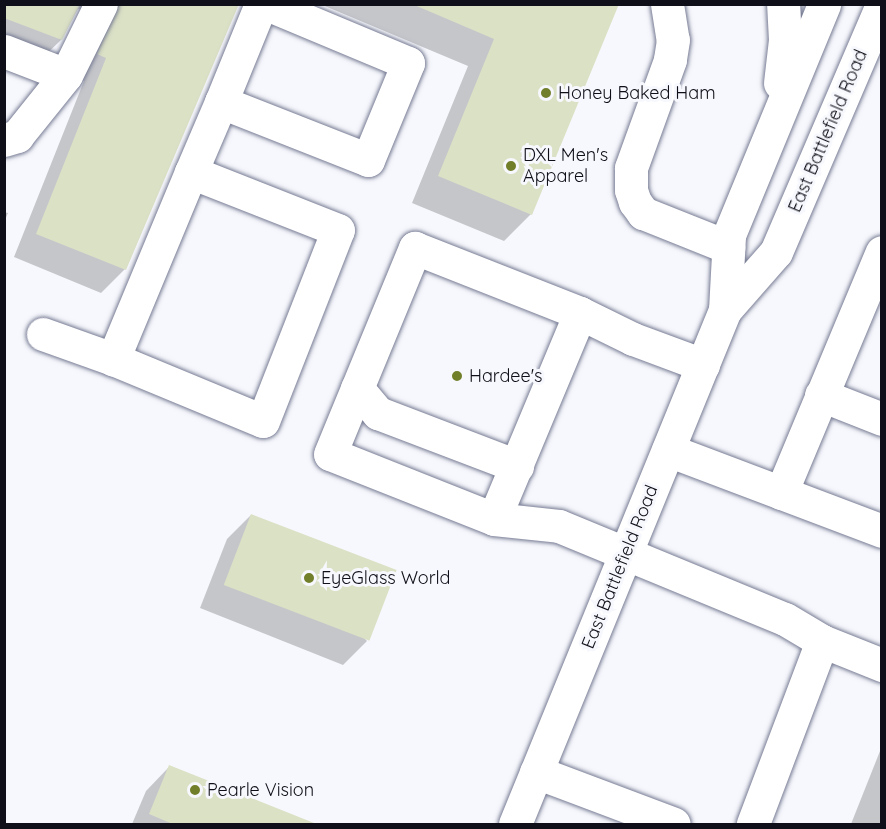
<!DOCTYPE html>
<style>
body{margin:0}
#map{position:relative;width:886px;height:829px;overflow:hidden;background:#f7f8fd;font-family:Quicksand,sans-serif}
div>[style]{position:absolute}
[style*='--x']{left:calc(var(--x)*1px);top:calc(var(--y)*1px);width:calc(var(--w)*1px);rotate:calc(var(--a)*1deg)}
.shadow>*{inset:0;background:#0003}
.building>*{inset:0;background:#dbe1c5;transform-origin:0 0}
.roads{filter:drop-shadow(0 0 2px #767b93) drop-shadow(0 0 2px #767b93)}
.minor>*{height:33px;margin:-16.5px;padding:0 16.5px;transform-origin:16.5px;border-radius:16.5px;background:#fff}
.major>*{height:33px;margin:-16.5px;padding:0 16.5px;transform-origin:16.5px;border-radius:16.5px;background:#fff}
.dots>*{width:16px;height:16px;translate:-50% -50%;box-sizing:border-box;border:3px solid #f7f8fd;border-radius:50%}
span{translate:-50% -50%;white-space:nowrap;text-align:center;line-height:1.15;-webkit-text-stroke:6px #f7f8fd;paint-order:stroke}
.poi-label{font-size:18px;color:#0e0f18}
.left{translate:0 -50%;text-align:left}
.street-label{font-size:18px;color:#0e0f18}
.frame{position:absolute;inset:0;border:6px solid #0e0f18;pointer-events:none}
</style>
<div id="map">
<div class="shadow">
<i style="clip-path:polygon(4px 4px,237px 4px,125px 269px,101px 293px,14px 257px,84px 81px,75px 78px,86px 11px,78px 9px,61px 40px,37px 63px,4px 50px)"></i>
<i style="clip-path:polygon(320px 4px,618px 4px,531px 214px,504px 241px,412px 203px,468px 66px)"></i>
<i style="clip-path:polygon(4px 212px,8px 213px,4px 222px)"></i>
<i style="clip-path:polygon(251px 515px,367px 641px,343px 665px,200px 608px,227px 539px)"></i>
<i style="clip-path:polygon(882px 746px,882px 824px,851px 824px)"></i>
<i style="clip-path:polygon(169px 767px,314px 824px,132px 824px,146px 791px)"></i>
</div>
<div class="building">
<i style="clip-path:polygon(4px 4px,80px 4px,62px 40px,4px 18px)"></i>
<i style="clip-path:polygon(119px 4px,239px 4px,126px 270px,36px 234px,106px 58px,97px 54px)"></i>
<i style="clip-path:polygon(412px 4px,619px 4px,532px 215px,438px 176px,494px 39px)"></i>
<i style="left:251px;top:514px;width:156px;height:76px;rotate:21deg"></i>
<i style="clip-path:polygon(169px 765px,314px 823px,313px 825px,175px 825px,149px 814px)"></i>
</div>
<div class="roads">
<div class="minor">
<i style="--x:261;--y:4;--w:106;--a:112.2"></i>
<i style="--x:221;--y:102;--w:158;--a:21.5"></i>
<i style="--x:368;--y:160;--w:105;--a:-67.6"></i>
<i style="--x:408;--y:63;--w:153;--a:-157.3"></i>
<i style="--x:667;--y:4;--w:36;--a:81"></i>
<i style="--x:673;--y:40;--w:20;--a:99"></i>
<i style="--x:670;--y:60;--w:115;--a:109.9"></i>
<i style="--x:631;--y:168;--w:22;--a:90"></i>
<i style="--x:631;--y:190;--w:13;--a:72"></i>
<i style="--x:635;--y:202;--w:14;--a:54"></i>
<i style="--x:643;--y:213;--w:92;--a:21.8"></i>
<i style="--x:4;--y:51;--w:66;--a:21.2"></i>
<i style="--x:4;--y:140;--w:14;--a:-17"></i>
<i style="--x:17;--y:136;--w:78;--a:-51.2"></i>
<i style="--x:66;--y:75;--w:79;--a:-63.8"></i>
<i style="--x:191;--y:172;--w:203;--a:112.6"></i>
<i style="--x:113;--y:359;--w:162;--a:22.5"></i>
<i style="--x:263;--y:421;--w:205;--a:-68.6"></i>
<i style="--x:338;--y:230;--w:158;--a:-158.5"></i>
<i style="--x:191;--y:172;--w:76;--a:-66.8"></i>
<i style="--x:43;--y:334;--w:74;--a:19.7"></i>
<i style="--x:703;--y:365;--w:75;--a:-159.6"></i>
<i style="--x:633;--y:339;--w:59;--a:-153.9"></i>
<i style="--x:580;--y:313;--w:223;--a:112.7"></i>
<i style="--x:494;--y:519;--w:65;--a:6.1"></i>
<i style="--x:559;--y:526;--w:244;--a:22.4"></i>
<i style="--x:785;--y:619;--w:43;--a:30.7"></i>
<i style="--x:822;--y:641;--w:196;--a:110.7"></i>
<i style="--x:357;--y:388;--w:33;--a:50"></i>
<i style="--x:378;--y:413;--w:149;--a:20.9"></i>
<i style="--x:821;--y:395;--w:66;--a:21.5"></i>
<i style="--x:668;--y:450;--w:229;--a:20.7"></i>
<i style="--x:781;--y:493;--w:261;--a:-67.3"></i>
<i style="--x:494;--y:519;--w:176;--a:-158.4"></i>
<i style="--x:330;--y:454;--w:223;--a:-67.6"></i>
<i style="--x:415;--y:248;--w:177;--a:21.5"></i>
<i style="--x:822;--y:641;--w:65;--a:21.8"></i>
<i style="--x:536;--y:772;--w:147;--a:20.6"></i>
</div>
<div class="major">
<i style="--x:780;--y:83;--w:43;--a:-83.4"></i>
<i style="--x:785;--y:40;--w:36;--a:-93"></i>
<i style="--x:725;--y:310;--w:75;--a:-86.9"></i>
<i style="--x:729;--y:235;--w:250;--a:-67.6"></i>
<i style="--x:515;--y:824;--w:555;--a:-67.78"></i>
<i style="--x:725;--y:310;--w:77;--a:-48.7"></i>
<i style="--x:776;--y:252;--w:269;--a:-66.8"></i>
</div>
</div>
<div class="dots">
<i style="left:546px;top:93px;background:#717e2a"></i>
<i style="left:511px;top:166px;background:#717e2a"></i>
<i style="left:457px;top:376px;background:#717e2a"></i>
<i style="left:309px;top:578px;background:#717e2a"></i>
<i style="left:195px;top:790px;background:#717e2a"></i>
</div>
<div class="poi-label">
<span class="left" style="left:558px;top:93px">Honey Baked Ham</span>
<span class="left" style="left:523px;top:166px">DXL Men's<br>Apparel</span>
<span class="left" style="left:469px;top:376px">Hardee's</span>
<span class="left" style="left:321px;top:578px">EyeGlass World</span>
<span class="left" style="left:207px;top:790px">Pearle Vision</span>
</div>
<div class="street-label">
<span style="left:828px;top:131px;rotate:-67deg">East Battlefield Road</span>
<span style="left:620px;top:567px;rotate:-68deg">East Battlefield Road</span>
</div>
<div class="frame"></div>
</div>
